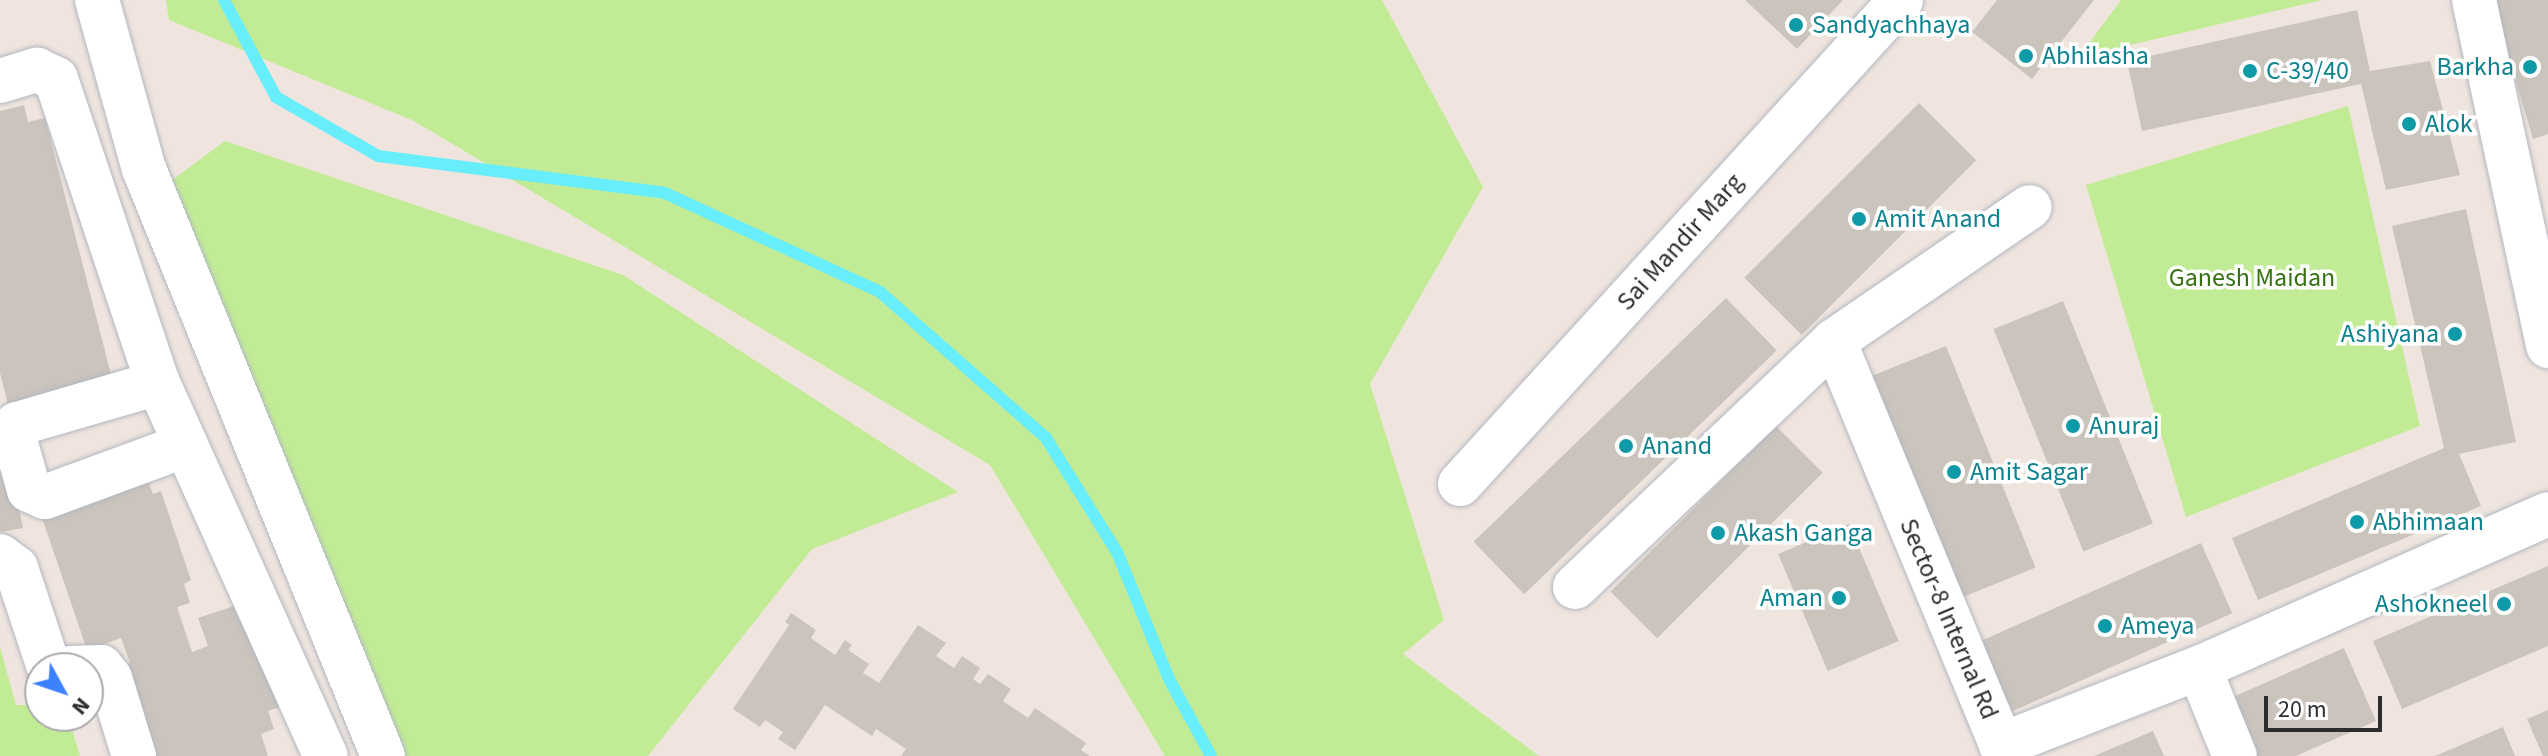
<!DOCTYPE html>
<style>
body{margin:0}
#map{position:relative;width:2548px;height:756px;overflow:hidden;background:#f0e5de;font-family:"Source Sans 3",sans-serif}
div>[style]{position:absolute}
[style*='--x']{left:calc(var(--x)*1px);top:calc(var(--y)*1px);width:calc(var(--w)*1px);rotate:calc(var(--a)*1deg)}
.green>*{inset:0;background:#c2eb96}
.stream>*{height:12px;margin:-6px;padding:0 6px;transform-origin:6px;border-radius:6px;background:#68edfb}
.building>*{inset:0;background:#cbc4bd;transform-origin:0 0}
.roads{filter:drop-shadow(0 0 2px #b2b7c2) drop-shadow(0 0 2px #b2b7c2)}
.minor>*{height:44px;margin:-22px;padding:0 22px;transform-origin:22px;border-radius:22px;background:#fff}
.dots>*{width:22px;height:22px;translate:-50% -50%;box-sizing:border-box;border:4px solid #fff;border-radius:50%}
span{translate:-50% -50%;white-space:nowrap;text-align:center;line-height:1.15;-webkit-text-stroke:7px #fff;paint-order:stroke}
.culture-label{font-size:26px;color:#0d838f}
.left{translate:0 -50%;text-align:left}
.right{translate:-100% -50%;text-align:right}
.street-label{font-size:26px;color:#2d2d2d}
.park-label{font-size:26px;color:#387313}
.north{position:absolute;left:24px;top:652px;width:80px;height:80px;box-sizing:border-box;background:#fff;border:2px solid #ababab;border-radius:50%;rotate:130deg;font-size:22px;font-weight:700;line-height:32px;text-align:center;color:#2d2d2d}
.north::after{content:'';display:block;margin:auto;width:28px;height:36px;background:#3c82ff;clip-path:polygon(50% 0,100% 100%,50% 72%,0 100%)}
.scale{position:absolute;left:2264px;top:696px;width:118px;height:36px;box-sizing:border-box;border:4px solid #2d2d2d;border-top:0;padding-left:10px;font-size:24px;line-height:28px;white-space:nowrap;color:#2d2d2d;-webkit-text-stroke:6px #fff;paint-order:stroke}
</style>
<div id="map">
<div class="green">
<i style="clip-path:polygon(166px 0,1382px 0,1483px 187px,1370px 384px,1444px 620px,1403px 654px,1539px 756px,1165px 756px,990px 465px,414px 121px,169px 20px)"></i>
<i style="clip-path:polygon(2121px 0,2322px 0,2079px 57px)"></i>
<i style="clip-path:polygon(2348px 106px,2420px 426px,2186px 517px,2086px 185px)"></i>
<i style="clip-path:polygon(225px 141px,623px 275px,958px 492px,812px 549px,648px 756px,394px 756px,168px 183px)"></i>
<i style="clip-path:polygon(0 647px,16px 705px,40px 705px,40px 716px,68px 716px,80px 756px,0 756px)"></i>
</div>
<div class="stream">
<i style="--x:224;--y:0;--w:110;--a:61.8"></i>
<i style="--x:276;--y:97;--w:118;--a:30"></i>
<i style="--x:378;--y:156;--w:289;--a:7.3"></i>
<i style="--x:665;--y:193;--w:237;--a:24.7"></i>
<i style="--x:880;--y:292;--w:221;--a:41.3"></i>
<i style="--x:1046;--y:438;--w:134;--a:58.1"></i>
<i style="--x:1117;--y:552;--w:139;--a:67.7"></i>
<i style="--x:1170;--y:681;--w:85;--a:61.3"></i>
</div>
<div class="building">
<i style="clip-path:polygon(1745px 0,1843px 0,1797px 49px)"></i>
<i style="clip-path:polygon(1997px 0,2094px 0,2032px 79px,1972px 32px)"></i>
<i style="clip-path:polygon(2492px 0,2548px 0,2548px 134px,2533px 139px)"></i>
<i style="clip-path:polygon(2357px 10px,2370px 71px,2430px 61px,2460px 175px,2386px 190px,2361px 84px,2142px 131px,2127px 61px)"></i>
<i style="left:1919px;top:103px;width:81px;height:247px;rotate:45deg"></i>
<i style="clip-path:polygon(24px 105px,28px 122px,45px 118px,113px 382px,9px 409px,0 373px,0 111px)"></i>
<i style="clip-path:polygon(2466px 209px,2516px 442px,2459px 454px,2481px 506px,2258px 600px,2232px 538px,2444px 448px,2392px 226px)"></i>
<i style="left:1726px;top:298px;width:73px;height:351px;rotate:46deg"></i>
<i style="left:2063px;top:301px;width:240px;height:75px;rotate:68deg"></i>
<i style="left:1946px;top:346px;width:239px;height:79px;rotate:68deg"></i>
<i style="clip-path:polygon(0 416px,23px 528px,0 532px)"></i>
<i style="left:1776px;top:426px;width:66px;height:234px;rotate:45deg"></i>
<i style="clip-path:polygon(144px 470px,153px 494px,161px 491px,191px 580px,184px 584px,190px 603px,177px 607px,192px 652px,208px 646px,198px 618px,234px 606px,240px 622px,246px 619px,285px 705px,268px 711px,274px 729px,261px 734px,268px 756px,154px 756px,123px 665px,130px 663px,121px 638px,87px 650px,39px 509px)"></i>
<i style="left:1849px;top:524px;width:127px;height:77px;rotate:67deg"></i>
<i style="left:2201px;top:543px;width:77px;height:241px;rotate:66deg"></i>
<i style="clip-path:polygon(2548px 566px,2548px 646px,2402px 709px,2373px 641px)"></i>
<i style="clip-path:polygon(791px 613px,816px 630px,811px 638px,835px 655px,845px 640px,852px 645px,848px 650px,869px 664px,863px 673px,879px 683px,918px 625px,946px 643px,936px 656px,954px 668px,962px 656px,980px 668px,973px 679px,980px 684px,988px 674px,1011px 689px,1003px 701px,1028px 718px,1035px 708px,1086px 743px,1081px 750px,1090px 756px,901px 756px,906px 749px,876px 729px,872px 736px,825px 705px,795px 750px,778px 739px,783px 732px,765px 720px,760px 727px,733px 709px,789px 625px,785px 622px)"></i>
<i style="clip-path:polygon(2344px 648px,2376px 721px,2296px 756px,2248px 756px,2224px 701px)"></i>
<i style="clip-path:polygon(2548px 710px,2548px 756px,2543px 756px,2527px 719px)"></i>
<i style="clip-path:polygon(2503px 727px,2515px 756px,2435px 756px)"></i>
<i style="clip-path:polygon(2153px 731px,2164px 756px,2094px 756px)"></i>
</div>
<div class="roads">
<div class="minor">
<i style="--x:97;--y:0;--w:175;--a:74.5"></i>
<i style="--x:144;--y:169;--w:634;--a:67.85"></i>
<i style="--x:2474;--y:0;--w:354;--a:77.9"></i>
<i style="--x:0;--y:81;--w:39;--a:-17"></i>
<i style="--x:37;--y:70;--w:21;--a:25"></i>
<i style="--x:56;--y:79;--w:321;--a:71.5"></i>
<i style="--x:158;--y:383;--w:409;--a:65.8"></i>
<i style="--x:1834;--y:341;--w:237;--a:-34.4"></i>
<i style="--x:158;--y:383;--w:147;--a:163.8"></i>
<i style="--x:17;--y:424;--w:10;--a:114"></i>
<i style="--x:13;--y:433;--w:59;--a:74.3"></i>
<i style="--x:29;--y:490;--w:17;--a:24"></i>
<i style="--x:45;--y:497;--w:150;--a:-20.2"></i>
<i style="--x:1460;--y:484;--w:655;--a:-47.66"></i>
<i style="--x:0;--y:556;--w:20;--a:37"></i>
<i style="--x:16;--y:568;--w:105;--a:71.7"></i>
<i style="--x:1575;--y:587;--w:357;--a:-43.5"></i>
<i style="--x:1834;--y:341;--w:437;--a:67.5"></i>
<i style="--x:2001;--y:745;--w:212;--a:-21.3"></i>
<i style="--x:2199;--y:668;--w:381;--a:-23.8"></i>
<i style="--x:71;--y:668;--w:30;--a:-2"></i>
<i style="--x:101;--y:667;--w:14;--a:51"></i>
<i style="--x:110;--y:678;--w:82;--a:72.9"></i>
<i style="--x:2199;--y:668;--w:95;--a:67.8"></i>
</div>
</div>
<div class="dots">
<i style="left:1796px;top:25px;background:#0f9aa8"></i>
<i style="left:2026px;top:56px;background:#0f9aa8"></i>
<i style="left:2530px;top:67px;background:#0f9aa8"></i>
<i style="left:2250px;top:71px;background:#0f9aa8"></i>
<i style="left:2409px;top:124px;background:#0f9aa8"></i>
<i style="left:1859px;top:219px;background:#0f9aa8"></i>
<i style="left:2455px;top:334px;background:#0f9aa8"></i>
<i style="left:2073px;top:426px;background:#0f9aa8"></i>
<i style="left:1626px;top:446px;background:#0f9aa8"></i>
<i style="left:1954px;top:472px;background:#0f9aa8"></i>
<i style="left:2357px;top:522px;background:#0f9aa8"></i>
<i style="left:1718px;top:533px;background:#0f9aa8"></i>
<i style="left:1839px;top:598px;background:#0f9aa8"></i>
<i style="left:2504px;top:604px;background:#0f9aa8"></i>
<i style="left:2105px;top:626px;background:#0f9aa8"></i>
</div>
<div class="culture-label">
<span class="left" style="left:1812px;top:25px">Sandyachhaya</span>
<span class="left" style="left:2042px;top:56px">Abhilasha</span>
<span class="right" style="left:2514px;top:67px">Barkha</span>
<span class="left" style="left:2266px;top:71px">C-39/40</span>
<span class="left" style="left:2425px;top:124px">Alok</span>
<span class="left" style="left:1875px;top:219px">Amit Anand</span>
<span class="right" style="left:2439px;top:334px">Ashiyana</span>
<span class="left" style="left:2089px;top:426px">Anuraj</span>
<span class="left" style="left:1642px;top:446px">Anand</span>
<span class="left" style="left:1970px;top:472px">Amit Sagar</span>
<span class="left" style="left:2373px;top:522px">Abhimaan</span>
<span class="left" style="left:1734px;top:533px">Akash Ganga</span>
<span class="right" style="left:1823px;top:598px">Aman</span>
<span class="right" style="left:2488px;top:604px">Ashokneel</span>
<span class="left" style="left:2121px;top:626px">Ameya</span>
</div>
<div class="street-label">
<span style="left:1680px;top:242px;rotate:-48deg">Sai Mandir Marg</span>
<span style="left:1949px;top:619px;rotate:67deg">Sector-8 Internal Rd</span>
</div>
<div class="park-label">
<span style="left:2252px;top:278px">Ganesh Maidan</span>
</div>
<div class="north">N</div>
<div class="scale">20 m</div>
</div>
